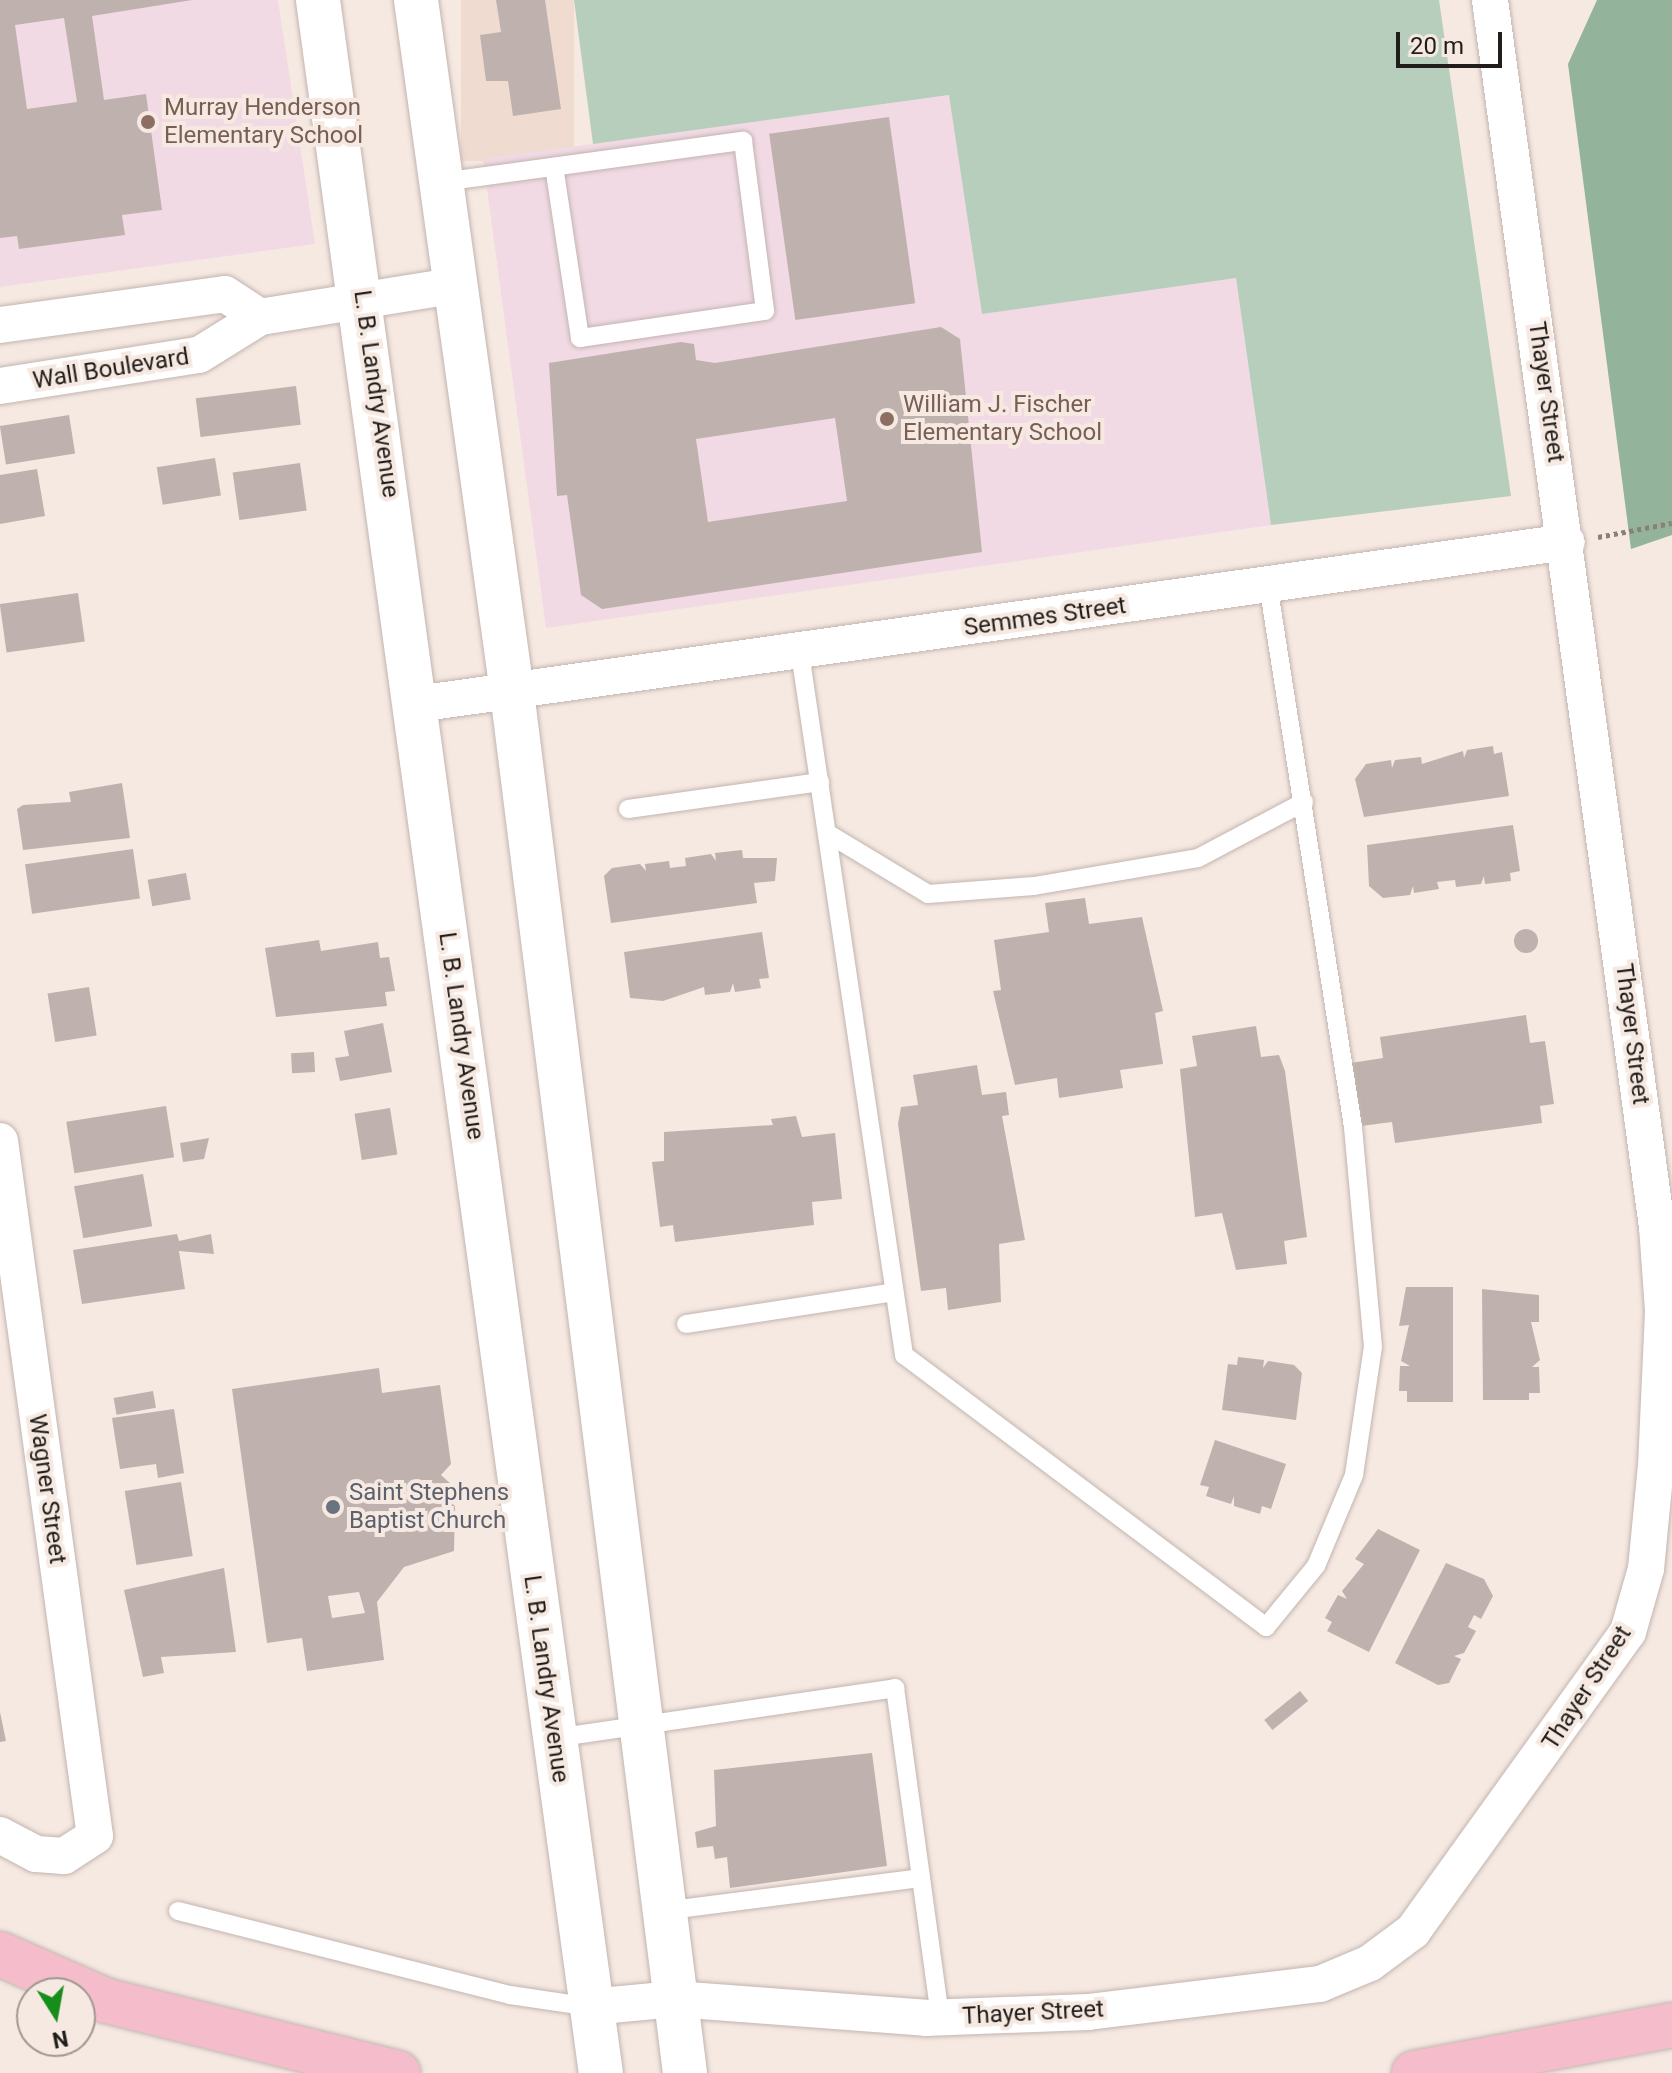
<!DOCTYPE html>
<style>
body{margin:0}
#map{position:relative;width:1672px;height:2073px;overflow:hidden;background:#f6e9e2;font-family:Roboto,sans-serif}
div>[style]{position:absolute}
[style*='--x']{left:calc(var(--x)*1px);top:calc(var(--y)*1px);width:calc(var(--w)*1px);rotate:calc(var(--a)*1deg)}
.built>*{inset:0;background:#f0dbd1;transform-origin:0 0}
.education>*{inset:0;background:#f2dae5}
.green>*{inset:0;background:#b7cebc}
.forest>*{inset:0;background:#93b49b}
.building>*{inset:0;background:#bfb1ad;transform-origin:0 0}
.round{border-radius:50%}
.path>*{height:5px;margin-top:-2.5px;transform-origin:0;background:repeating-linear-gradient(90deg,#89807b 0 4px,transparent 0 8px)}
.roads{filter:drop-shadow(0 0 2px #c2b5af) drop-shadow(0 0 2px #c2b5af)}
.service>*{height:18px;margin:-9px;padding:0 9px;transform-origin:9px;border-radius:9px;background:#fff}
.minor>*{height:36px;margin:-18px;padding:0 18px;transform-origin:18px;border-radius:18px;background:#fff}
.tertiary>*{height:44px;margin:-22px;padding:0 22px;transform-origin:22px;border-radius:22px;background:#fff}
.motorway>*{height:44px;margin:-22px;padding:0 22px;transform-origin:22px;border-radius:22px;background:#f5bdcb}
.dots>*{width:22px;height:22px;translate:-50% -50%;box-sizing:border-box;border:4px solid #f6e9e2;border-radius:50%}
span{translate:-50% -50%;white-space:nowrap;text-align:center;line-height:1.15;-webkit-text-stroke:8px #f6e9e2;paint-order:stroke}
.education-label{font-size:24px;color:#785e54}
.left{translate:0 -50%;text-align:left}
.street-label{font-size:24px;color:#211d1a}
.worship-label{font-size:24px;color:#5b616d}
.north{position:absolute;left:16px;top:1977px;width:80px;height:80px;box-sizing:border-box;background:#f6e9e2;border:2px solid #a19792;border-radius:50%;rotate:169deg;font-size:22px;font-weight:700;line-height:32px;text-align:center;color:#211d1a}
.north::after{content:'';display:block;margin:auto;width:28px;height:36px;background:#178e19;clip-path:polygon(50% 0,100% 100%,50% 72%,0 100%)}
.scale{position:absolute;left:1396px;top:32px;width:106px;height:36px;box-sizing:border-box;border:4px solid #211d1a;border-top:0;padding-left:10px;font-size:24px;line-height:28px;white-space:nowrap;color:#211d1a;-webkit-text-stroke:6px #f6e9e2;paint-order:stroke}
</style>
<div id="map">
<div class="built">
<i style="left:461px;top:0;width:113px;height:161px"></i>
</div>
<div class="education">
<i style="clip-path:polygon(0 0,278px 0,315px 244px,0 287px)"></i>
<i style="clip-path:polygon(950px 95px,982px 314px,1236px 278px,1271px 525px,546px 628px,483px 159px)"></i>
</div>
<div class="green">
<i style="clip-path:polygon(574px 0,1439px 0,1511px 496px,1271px 525px,1236px 278px,982px 314px,949px 95px,593px 144px)"></i>
</div>
<div class="forest">
<i style="clip-path:polygon(1597px 0,1672px 0,1672px 535px,1631px 549px,1568px 64px)"></i>
</div>
<div class="building">
<i style="clip-path:polygon(evenodd,0 0,192px 0,92px 16px,104px 100px,146px 94px,162px 210px,122px 215px,125px 235px,19px 249px,17px 236px,0 238px,0 0,64px 18px,77px 102px,27px 109px,15px 25px,64px 18px)"></i>
<i style="clip-path:polygon(496px 0,545px 0,561px 109px,513px 116px,508px 81px,486px 81px,480px 35px,501px 32px)"></i>
<i style="left:889px;top:117px;width:188px;height:121px;rotate:82deg"></i>
<i style="clip-path:polygon(evenodd,941px 327px,960px 339px,982px 552px,602px 609px,581px 595px,567px 495px,557px 496px,549px 363px,681px 342px,694px 344px,696px 360px,715px 363px,941px 327px,835px 418px,847px 501px,708px 522px,696px 439px,835px 418px)"></i>
<i style="left:296px;top:386px;width:39px;height:101px;rotate:83deg"></i>
<i style="left:69px;top:415px;width:39px;height:70px;rotate:81deg"></i>
<i style="left:215px;top:458px;width:38px;height:59px;rotate:81deg"></i>
<i style="left:300px;top:463px;width:48px;height:68px;rotate:82deg"></i>
<i style="clip-path:polygon(37px 469px,45px 516px,0 524px,0 475px)"></i>
<i style="left:78px;top:593px;width:49px;height:79px;rotate:82deg"></i>
<i style="clip-path:polygon(1493px 746px,1494px 754px,1502px 752px,1509px 796px,1364px 817px,1355px 779px,1366px 764px,1391px 760px,1392px 768px,1395px 760px,1421px 757px,1422px 764px,1463px 751px,1464px 758px,1467px 750px)"></i>
<i style="clip-path:polygon(122px 783px,130px 838px,23px 850px,17px 809px,23px 805px,71px 802px,69px 792px)"></i>
<i style="clip-path:polygon(1513px 825px,1520px 871px,1510px 873px,1511px 881px,1485px 884px,1484px 876px,1481px 884px,1456px 887px,1455px 880px,1437px 882px,1439px 889px,1414px 893px,1413px 886px,1410px 895px,1383px 898px,1369px 886px,1367px 845px)"></i>
<i style="left:133px;top:849px;width:50px;height:109px;rotate:82deg"></i>
<i style="clip-path:polygon(742px 850px,743px 858px,777px 858px,775px 881px,754px 883px,757px 903px,611px 923px,604px 876px,612px 868px,640px 864px,646px 871px,645px 864px,669px 861px,670px 868px,686px 866px,685px 858px,711px 854px,716px 861px,715px 853px)"></i>
<i style="left:186px;top:873px;width:27px;height:39px;rotate:80deg"></i>
<i style="clip-path:polygon(1085px 898px,1089px 924px,1142px 917px,1163px 1011px,1155px 1013px,1163px 1064px,1120px 1070px,1123px 1088px,1059px 1098px,1057px 1078px,1015px 1085px,993px 991px,1001px 990px,994px 940px,1049px 932px,1045px 903px)"></i>
<i class="round" style="left:1514px;top:929px;width:24px;height:24px"></i>
<i style="clip-path:polygon(762px 932px,769px 978px,759px 979px,761px 988px,735px 992px,733px 983px,730px 992px,705px 995px,704px 987px,663px 1001px,630px 998px,624px 952px)"></i>
<i style="clip-path:polygon(319px 940px,321px 951px,378px 942px,380px 958px,389px 957px,395px 991px,385px 992px,387px 1006px,276px 1017px,265px 948px)"></i>
<i style="left:89px;top:987px;width:49px;height:42px;rotate:81deg"></i>
<i style="clip-path:polygon(1526px 1015px,1530px 1043px,1545px 1041px,1554px 1104px,1540px 1106px,1542px 1123px,1395px 1143px,1392px 1122px,1361px 1126px,1351px 1063px,1383px 1058px,1380px 1037px)"></i>
<i style="clip-path:polygon(383px 1023px,392px 1072px,340px 1081px,335px 1058px,349px 1056px,344px 1031px)"></i>
<i style="clip-path:polygon(1256px 1026px,1261px 1057px,1279px 1055px,1285px 1071px,1307px 1237px,1284px 1241px,1287px 1264px,1236px 1270px,1222px 1213px,1195px 1217px,1180px 1069px,1197px 1066px,1192px 1036px)"></i>
<i style="left:314px;top:1052px;width:20px;height:23px;rotate:87deg"></i>
<i style="clip-path:polygon(977px 1065px,982px 1095px,1006px 1092px,1009px 1115px,1002px 1116px,1025px 1240px,999px 1244px,1001px 1302px,948px 1310px,946px 1288px,921px 1291px,898px 1124px,901px 1107px,918px 1105px,913px 1075px)"></i>
<i style="left:166px;top:1106px;width:52px;height:101px;rotate:81deg"></i>
<i style="left:390px;top:1108px;width:47px;height:36px;rotate:81deg"></i>
<i style="clip-path:polygon(796px 1116px,802px 1137px,835px 1133px,842px 1199px,812px 1202px,814px 1225px,675px 1242px,673px 1225px,660px 1227px,652px 1162px,664px 1161px,664px 1132px,773px 1125px,771px 1119px)"></i>
<i style="clip-path:polygon(209px 1138px,204px 1159px,183px 1162px,180px 1143px)"></i>
<i style="left:143px;top:1174px;width:53px;height:70px;rotate:80deg"></i>
<i style="clip-path:polygon(177px 1234px,179px 1241px,211px 1234px,214px 1254px,179px 1251px,185px 1289px,82px 1304px,73px 1250px)"></i>
<i style="clip-path:polygon(1406px 1287px,1453px 1287px,1453px 1402px,1407px 1402px,1407px 1391px,1399px 1391px,1400px 1366px,1410px 1366px,1401px 1361px,1409px 1325px,1399px 1326px)"></i>
<i style="clip-path:polygon(1482px 1289px,1539px 1295px,1539px 1322px,1531px 1322px,1540px 1360px,1532px 1367px,1539px 1367px,1540px 1393px,1529px 1393px,1529px 1400px,1483px 1400px)"></i>
<i style="clip-path:polygon(1238px 1357px,1264px 1360px,1263px 1368px,1268px 1361px,1294px 1365px,1302px 1373px,1296px 1420px,1222px 1410px,1228px 1364px,1237px 1365px)"></i>
<i style="clip-path:polygon(evenodd,379px 1368px,382px 1393px,440px 1385px,451px 1464px,441px 1475px,453px 1486px,443px 1496px,455px 1506px,454px 1551px,404px 1567px,377px 1602px,384px 1660px,307px 1671px,302px 1638px,267px 1643px,232px 1389px,379px 1368px,359px 1592px,365px 1613px,332px 1618px,328px 1596px,359px 1592px)"></i>
<i style="left:153px;top:1391px;width:17px;height:40px;rotate:80deg"></i>
<i style="clip-path:polygon(174px 1409px,184px 1473px,158px 1478px,156px 1464px,120px 1469px,112px 1418px)"></i>
<i style="clip-path:polygon(1215px 1440px,1286px 1464px,1271px 1509px,1262px 1506px,1260px 1514px,1234px 1506px,1234px 1496px,1231px 1504px,1206px 1496px,1209px 1487px,1200px 1485px)"></i>
<i style="left:181px;top:1482px;width:75px;height:57px;rotate:81deg"></i>
<i style="clip-path:polygon(1378px 1529px,1420px 1550px,1369px 1652px,1327px 1631px,1332px 1622px,1325px 1618px,1338px 1595px,1347px 1599px,1342px 1591px,1364px 1564px,1355px 1559px)"></i>
<i style="clip-path:polygon(1446px 1563px,1484px 1579px,1493px 1596px,1481px 1619px,1474px 1615px,1468px 1627px,1476px 1631px,1464px 1653px,1454px 1656px,1461px 1659px,1449px 1683px,1438px 1685px,1395px 1663px)"></i>
<i style="clip-path:polygon(224px 1568px,236px 1652px,161px 1657px,164px 1673px,143px 1677px,124px 1590px)"></i>
<i style="left:1300px;top:1691px;width:13px;height:46px;rotate:51deg"></i>
<i style="clip-path:polygon(0 1712px,6px 1741px,0 1742px)"></i>
<i style="clip-path:polygon(872px 1753px,887px 1866px,730px 1888px,727px 1857px,715px 1859px,713px 1846px,697px 1848px,695px 1832px,716px 1826px,714px 1770px)"></i>
</div>
<div class="path">
<i style="--x:1598;--y:537;--w:75;--a:-10.7"></i>
</div>
<div class="roads">
<div class="service">
<i style="--x:442;--y:182;--w:304;--a:-7.8"></i>
<i style="--x:743;--y:141;--w:171;--a:82.6"></i>
<i style="--x:765;--y:311;--w:187;--a:171.7"></i>
<i style="--x:580;--y:338;--w:173;--a:-98.6"></i>
<i style="--x:800;--y:653;--w:710;--a:81.57"></i>
<i style="--x:904;--y:1355;--w:453;--a:36.9"></i>
<i style="--x:1266;--y:1627;--w:79;--a:-50.7"></i>
<i style="--x:1316;--y:1566;--w:99;--a:-67.3"></i>
<i style="--x:1354;--y:1475;--w:129;--a:-81.6"></i>
<i style="--x:1373;--y:1347;--w:221;--a:-95.2"></i>
<i style="--x:1353;--y:1127;--w:550;--a:-98.9"></i>
<i style="--x:628;--y:809;--w:194;--a:-8"></i>
<i style="--x:827;--y:833;--w:118;--a:31.1"></i>
<i style="--x:928;--y:894;--w:106;--a:-4.3"></i>
<i style="--x:1034;--y:886;--w:166;--a:-9.7"></i>
<i style="--x:1198;--y:858;--w:120;--a:-27.8"></i>
<i style="--x:686;--y:1324;--w:210;--a:-8.7"></i>
<i style="--x:554;--y:1738;--w:345;--a:-8.3"></i>
<i style="--x:895;--y:1688;--w:332;--a:82.2"></i>
<i style="--x:178;--y:1911;--w:342;--a:14.2"></i>
<i style="--x:510;--y:1995;--w:81;--a:8.5"></i>
<i style="--x:663;--y:1911;--w:260;--a:-7.3"></i>
</div>
<div class="minor">
<i style="--x:0;--y:325;--w:227;--a:-7.8"></i>
<i style="--x:225;--y:294;--w:42;--a:33.3"></i>
<i style="--x:0;--y:386;--w:201;--a:-8.9"></i>
<i style="--x:199;--y:355;--w:72;--a:-31.9"></i>
<i style="--x:260;--y:317;--w:200;--a:-9.2"></i>
<i style="--x:417;--y:704;--w:1161;--a:-8.02"></i>
<i style="--x:0;--y:1141;--w:701;--a:82.22"></i>
<i style="--x:95;--y:1836;--w:37;--a:147"></i>
<i style="--x:64;--y:1856;--w:28;--a:-176"></i>
<i style="--x:36;--y:1854;--w:41;--a:-152.2"></i>
<i style="--x:590;--y:2007;--w:85;--a:-5.4"></i>
<i style="--x:675;--y:1999;--w:251;--a:4.3"></i>
<i style="--x:925;--y:2018;--w:163;--a:-2.1"></i>
<i style="--x:1088;--y:2012;--w:234;--a:-6.9"></i>
<i style="--x:1320;--y:1984;--w:54;--a:-22.8"></i>
<i style="--x:1370;--y:1963;--w:54;--a:-36.7"></i>
<i style="--x:1413;--y:1931;--w:368;--a:-54.3"></i>
<i style="--x:1628;--y:1632;--w:66;--a:-74.1"></i>
<i style="--x:1646;--y:1569;--w:103;--a:-84.5"></i>
<i style="--x:1656;--y:1466;--w:156;--a:-87.4"></i>
<i style="--x:1663;--y:1310;--w:83;--a:-94.1"></i>
<i style="--x:1657;--y:1227;--w:1238;--a:-97.75"></i>
</div>
<div class="tertiary">
<i style="--x:318;--y:0;--w:2092;--a:82.23"></i>
<i style="--x:416;--y:0;--w:699;--a:82.1"></i>
<i style="--x:512;--y:692;--w:1392;--a:82.86"></i>
</div>
<div class="motorway">
<i style="--x:0;--y:1954;--w:117;--a:23.7"></i>
<i style="--x:107;--y:2001;--w:300;--a:13.9"></i>
<i style="--x:1414;--y:2073;--w:262;--a:-10.5"></i>
</div>
</div>
<div class="dots">
<i style="left:148px;top:122px;background:#8d6e63"></i>
<i style="left:887px;top:419px;background:#8d6e63"></i>
<i style="left:333px;top:1507px;background:#6b7280"></i>
</div>
<div class="education-label">
<span class="left" style="left:164px;top:122px">Murray Henderson<br>Elementary School</span>
<span class="left" style="left:903px;top:419px">William J. Fischer<br>Elementary School</span>
</div>
<div class="street-label">
<span style="left:111px;top:369px;rotate:-9deg">Wall Boulevard</span>
<span style="left:1546px;top:392px;rotate:82deg">Thayer Street</span>
<span style="left:376px;top:394px;rotate:82deg">L. B. Landry Avenue</span>
<span style="left:1045px;top:617px;rotate:-8deg">Semmes Street</span>
<span style="left:1632px;top:1034px;rotate:83deg">Thayer Street</span>
<span style="left:461px;top:1036px;rotate:82deg">L. B. Landry Avenue</span>
<span style="left:47px;top:1489px;rotate:82deg">Wagner Street</span>
<span style="left:546px;top:1679px;rotate:82deg">L. B. Landry Avenue</span>
<span style="left:1587px;top:1688px;rotate:-57deg">Thayer Street</span>
<span style="left:1033px;top:2013px;rotate:-3deg">Thayer Street</span>
</div>
<div class="worship-label">
<span class="left" style="left:349px;top:1507px">Saint Stephens<br>Baptist Church</span>
</div>
<div class="north">N</div>
<div class="scale">20 m</div>
</div>
